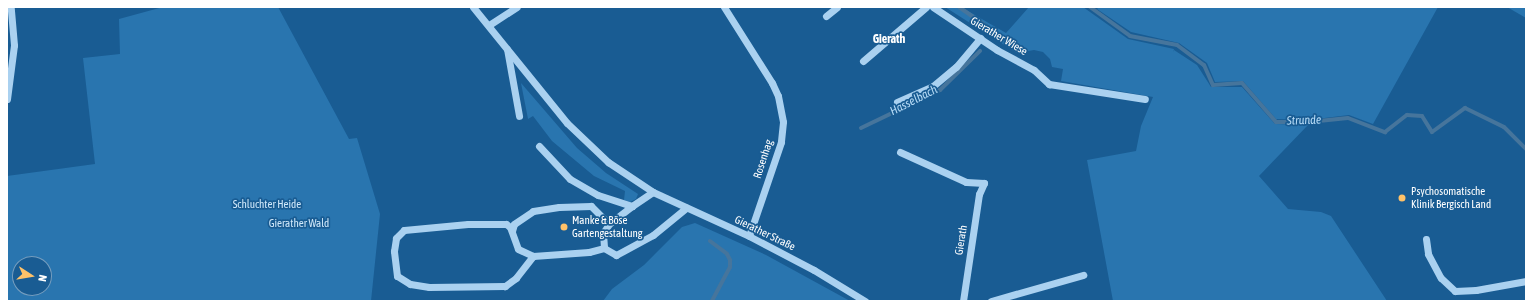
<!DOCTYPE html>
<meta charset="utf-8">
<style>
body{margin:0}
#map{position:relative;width:1533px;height:308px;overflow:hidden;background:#195c93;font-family:"Asap Condensed",sans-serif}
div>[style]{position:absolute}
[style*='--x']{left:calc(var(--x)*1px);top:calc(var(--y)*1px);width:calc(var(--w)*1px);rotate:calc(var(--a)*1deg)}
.green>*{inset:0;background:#2975af}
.stream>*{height:4px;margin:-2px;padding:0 2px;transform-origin:2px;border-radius:2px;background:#46759c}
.minor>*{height:7px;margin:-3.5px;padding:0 3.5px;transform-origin:3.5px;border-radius:3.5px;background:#aad1f0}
.dots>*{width:11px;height:11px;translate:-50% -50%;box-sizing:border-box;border:2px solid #195c93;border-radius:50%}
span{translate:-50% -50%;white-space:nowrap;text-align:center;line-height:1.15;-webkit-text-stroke:3.5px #195c93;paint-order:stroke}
.street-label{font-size:11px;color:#fff}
.poi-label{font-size:11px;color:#fff}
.left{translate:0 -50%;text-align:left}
.park-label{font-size:11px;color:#d1e9fb}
.neighbourhood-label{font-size:12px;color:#fff;font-weight:700}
.water-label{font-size:12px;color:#b6dbf6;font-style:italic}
.frame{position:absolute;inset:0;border:8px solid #fff;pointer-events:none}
.north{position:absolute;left:12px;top:256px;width:40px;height:40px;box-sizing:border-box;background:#195c93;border:1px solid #759dbe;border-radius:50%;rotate:102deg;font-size:11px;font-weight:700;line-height:16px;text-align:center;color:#fff}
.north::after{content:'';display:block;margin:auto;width:14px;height:18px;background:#ffc269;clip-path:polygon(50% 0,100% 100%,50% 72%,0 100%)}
</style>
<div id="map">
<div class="green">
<i style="clip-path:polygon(evenodd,163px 7px,278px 7px,349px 139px,357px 138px,380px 214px,371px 301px,7px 301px,7px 176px,95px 164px,83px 58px,120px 54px,119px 19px,163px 7px,20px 264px,44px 264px,44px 288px,20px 288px,20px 264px)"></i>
<i style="clip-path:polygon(945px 7px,961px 7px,1006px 33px,1029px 7px,1083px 7px,1128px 39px,1174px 49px,1173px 52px,1174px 50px,1197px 65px,1211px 87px,1242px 87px,1275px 124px,1308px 125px,1259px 176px,1288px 209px,1321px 212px,1331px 216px,1387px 301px,1113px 301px,1087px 160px,1136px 151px,1141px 126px,1153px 97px,1061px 81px,1063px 69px,1052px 67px,1050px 59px,1043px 52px,1034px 50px,1017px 53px)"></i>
<i style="clip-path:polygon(1099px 7px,1438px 7px,1373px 124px,1349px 115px,1308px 120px,1276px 119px,1243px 81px,1215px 82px,1207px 63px,1179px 43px,1131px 32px,1097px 9px)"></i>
<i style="clip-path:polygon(1507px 7px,1526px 7px,1526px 18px)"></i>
<i style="clip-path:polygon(521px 83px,577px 148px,606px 173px,638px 194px,636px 199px,630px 202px,624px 200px,625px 191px,594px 176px,552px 141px,533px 116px,528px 119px)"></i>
<i style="clip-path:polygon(695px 223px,766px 255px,850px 301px,603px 301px,612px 289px,644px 265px,682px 227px)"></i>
</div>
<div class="stream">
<i style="--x:959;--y:7;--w:45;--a:35.1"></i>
<i style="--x:1090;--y:7;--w:49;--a:35.9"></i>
<i style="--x:1130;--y:36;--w:48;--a:10.8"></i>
<i style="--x:1177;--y:45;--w:34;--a:37"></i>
<i style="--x:1204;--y:65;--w:22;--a:66"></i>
<i style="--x:1213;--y:85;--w:29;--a:-4"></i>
<i style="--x:1242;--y:83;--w:52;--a:48.9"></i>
<i style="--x:1276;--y:122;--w:33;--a:0"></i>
<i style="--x:1309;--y:122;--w:39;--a:-6"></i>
<i style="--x:1348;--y:118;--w:40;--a:21"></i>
<i style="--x:1385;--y:132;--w:28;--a:-38"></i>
<i style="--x:1407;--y:115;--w:15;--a:4"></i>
<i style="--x:1422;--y:116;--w:19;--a:58"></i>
<i style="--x:1432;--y:132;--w:41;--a:-36"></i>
<i style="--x:1465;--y:108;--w:43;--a:26"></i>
<i style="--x:1504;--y:127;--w:31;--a:45"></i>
<i style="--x:861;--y:128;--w:88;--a:-25.7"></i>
<i style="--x:940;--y:90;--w:56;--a:-44.3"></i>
<i style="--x:710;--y:241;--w:21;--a:37"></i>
<i style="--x:727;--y:254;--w:7;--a:63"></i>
<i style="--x:730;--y:260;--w:7;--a:90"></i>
<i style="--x:730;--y:267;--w:38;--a:118"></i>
</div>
<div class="minor">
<i style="--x:473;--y:7;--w:149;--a:51"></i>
<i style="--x:567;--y:123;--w:57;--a:43.6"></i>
<i style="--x:608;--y:162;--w:54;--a:33.7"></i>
<i style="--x:653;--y:192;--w:106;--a:24.6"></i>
<i style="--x:749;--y:236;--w:73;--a:27.6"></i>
<i style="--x:814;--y:270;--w:60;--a:31.3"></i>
<i style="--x:724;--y:7;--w:90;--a:57.7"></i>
<i style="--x:772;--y:83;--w:14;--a:65"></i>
<i style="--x:778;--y:96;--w:26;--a:79"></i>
<i style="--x:783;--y:122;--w:20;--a:96"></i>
<i style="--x:781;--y:142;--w:99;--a:108.8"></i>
<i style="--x:933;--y:7;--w:77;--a:33.9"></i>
<i style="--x:997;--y:50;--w:42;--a:28.4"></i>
<i style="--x:1034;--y:70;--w:21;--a:43"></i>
<i style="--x:1049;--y:84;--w:97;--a:8.9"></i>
<i style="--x:826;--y:16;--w:14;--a:-39"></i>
<i style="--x:489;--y:25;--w:33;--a:-33"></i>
<i style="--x:507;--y:49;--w:68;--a:79.8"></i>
<i style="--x:863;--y:61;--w:83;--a:-40.6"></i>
<i style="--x:7;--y:99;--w:54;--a:-82.6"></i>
<i style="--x:14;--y:45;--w:38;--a:-95"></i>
<i style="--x:897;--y:102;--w:39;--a:-24"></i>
<i style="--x:933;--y:86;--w:30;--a:-40"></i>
<i style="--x:956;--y:67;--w:38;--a:-50"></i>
<i style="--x:539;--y:146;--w:45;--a:46.8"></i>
<i style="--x:570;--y:179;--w:32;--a:30"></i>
<i style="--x:598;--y:195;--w:36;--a:18"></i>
<i style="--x:632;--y:206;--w:25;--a:-34"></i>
<i style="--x:900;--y:152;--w:72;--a:24.4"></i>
<i style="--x:966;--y:182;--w:18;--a:3"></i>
<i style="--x:984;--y:183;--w:12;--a:114"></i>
<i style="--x:979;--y:194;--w:108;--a:98.5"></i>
<i style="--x:632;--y:206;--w:29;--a:142"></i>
<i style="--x:609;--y:224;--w:11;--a:124"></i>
<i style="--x:603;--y:233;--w:15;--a:86"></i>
<i style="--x:604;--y:248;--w:14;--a:30"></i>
<i style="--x:616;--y:255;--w:42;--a:-28.4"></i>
<i style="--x:653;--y:235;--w:43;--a:-39.3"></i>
<i style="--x:512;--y:231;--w:7;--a:-74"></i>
<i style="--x:514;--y:224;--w:23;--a:-34"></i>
<i style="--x:533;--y:211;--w:26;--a:-9"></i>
<i style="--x:559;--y:207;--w:32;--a:-2"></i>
<i style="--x:591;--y:206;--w:25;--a:45"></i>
<i style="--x:1426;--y:239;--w:15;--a:82"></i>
<i style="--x:1428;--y:254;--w:27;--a:62"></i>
<i style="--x:1441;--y:278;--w:19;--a:43"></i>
<i style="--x:1455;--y:291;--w:21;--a:-3"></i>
<i style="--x:1476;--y:290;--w:51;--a:-10.2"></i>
<i style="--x:533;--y:256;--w:28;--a:128"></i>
<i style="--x:516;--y:278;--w:14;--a:144"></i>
<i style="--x:505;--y:286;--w:76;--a:179.2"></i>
<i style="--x:429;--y:287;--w:19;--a:-171"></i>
<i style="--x:410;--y:284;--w:15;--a:-148"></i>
<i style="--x:397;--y:276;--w:25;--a:-97"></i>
<i style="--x:394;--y:251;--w:13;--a:-81"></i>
<i style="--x:396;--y:238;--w:11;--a:-45"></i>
<i style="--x:404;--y:230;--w:64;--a:-5.4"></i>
<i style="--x:468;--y:224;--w:38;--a:0"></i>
<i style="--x:506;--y:224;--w:5;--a:37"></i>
<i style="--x:510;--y:227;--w:23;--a:70"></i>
<i style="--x:518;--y:249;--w:17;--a:25"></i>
<i style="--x:533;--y:256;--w:56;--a:-4.1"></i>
<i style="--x:589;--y:252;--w:16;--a:-15"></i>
<i style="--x:991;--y:301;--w:96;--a:-15.8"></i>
</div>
<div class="dots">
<i style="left:1402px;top:198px;background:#ffc269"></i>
<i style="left:564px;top:227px;background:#ffc269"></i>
</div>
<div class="street-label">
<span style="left:999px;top:36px;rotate:31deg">Gierather Wiese</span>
<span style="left:763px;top:159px;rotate:-72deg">Rosenhag</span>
<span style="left:765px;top:233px;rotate:26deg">Gierather Straße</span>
<span style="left:961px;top:240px;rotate:-81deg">Gierath</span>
</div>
<div class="poi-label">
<span class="left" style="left:1411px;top:198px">Psychosomatische<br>Klinik Bergisch Land</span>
<span class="left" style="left:572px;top:227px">Manke &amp; Böse<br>Gartengestaltung</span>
</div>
<div class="park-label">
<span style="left:267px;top:204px">Schluchter Heide</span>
<span style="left:299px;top:223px">Gierather Wald</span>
</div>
<div class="neighbourhood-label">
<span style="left:889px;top:40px">Gierath</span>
</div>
<div class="water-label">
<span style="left:914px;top:101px;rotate:-27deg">Hasselbach</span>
<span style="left:1304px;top:121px;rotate:-2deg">Strunde</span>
</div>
<div class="frame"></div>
<div class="north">N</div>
</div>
